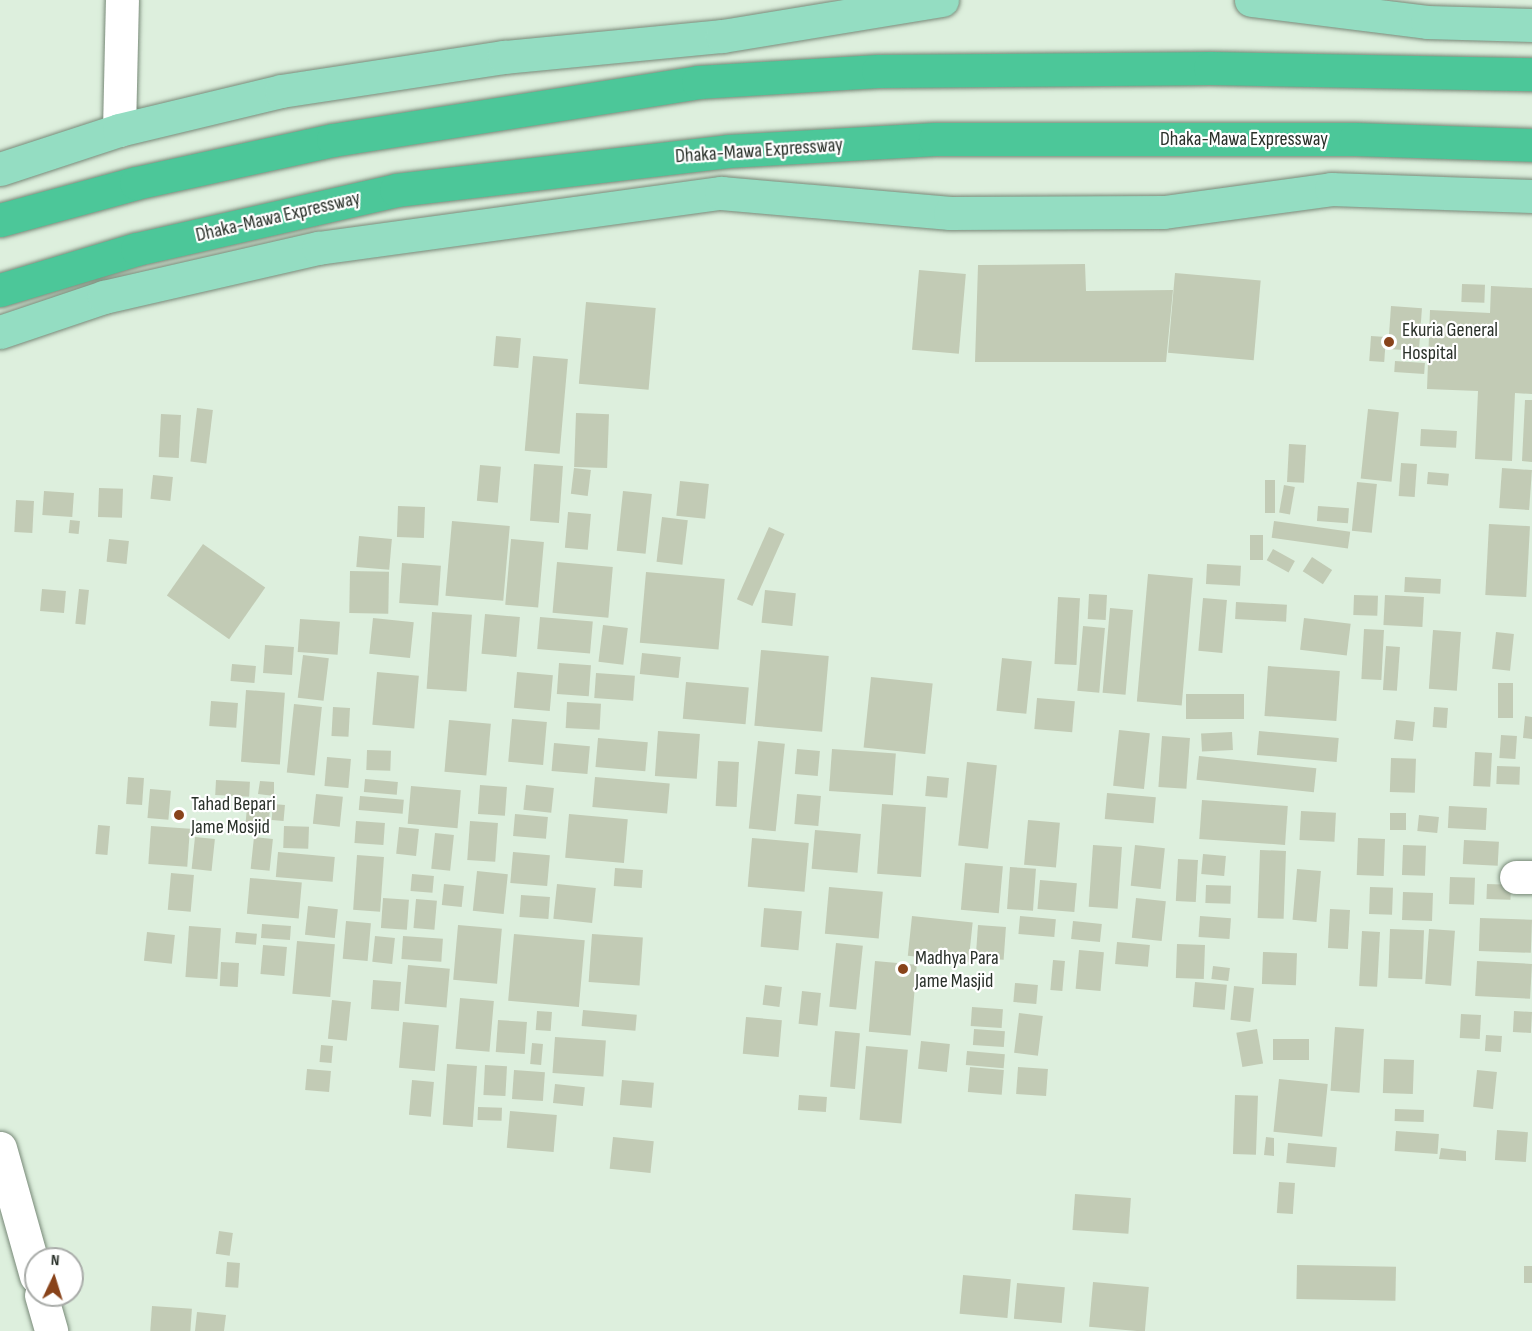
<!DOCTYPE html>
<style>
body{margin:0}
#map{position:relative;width:1532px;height:1331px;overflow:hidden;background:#ddefdd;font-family:"Sofia Sans Condensed",sans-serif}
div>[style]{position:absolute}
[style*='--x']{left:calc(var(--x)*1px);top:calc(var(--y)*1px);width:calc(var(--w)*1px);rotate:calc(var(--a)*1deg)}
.building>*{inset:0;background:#c2cbb5;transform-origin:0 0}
.roads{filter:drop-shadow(0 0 2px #788978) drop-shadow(0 0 2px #788978)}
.minor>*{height:33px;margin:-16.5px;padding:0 16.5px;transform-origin:16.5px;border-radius:16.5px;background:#fff}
.major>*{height:33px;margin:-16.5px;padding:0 16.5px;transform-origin:16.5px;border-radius:16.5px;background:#94ddc2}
.highway>*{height:33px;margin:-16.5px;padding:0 16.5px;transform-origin:16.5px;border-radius:16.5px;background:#4cc799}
.dots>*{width:16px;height:16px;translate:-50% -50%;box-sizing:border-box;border:3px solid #fff;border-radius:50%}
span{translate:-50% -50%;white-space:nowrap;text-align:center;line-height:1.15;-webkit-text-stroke:4.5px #fff;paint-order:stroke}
.street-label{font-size:20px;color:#293029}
.poi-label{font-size:20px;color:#293029}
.left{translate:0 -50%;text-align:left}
.north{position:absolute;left:24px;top:1247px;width:60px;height:60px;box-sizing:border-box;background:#fff;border:2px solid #a9aca9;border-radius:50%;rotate:4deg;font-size:16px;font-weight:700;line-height:24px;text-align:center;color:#293029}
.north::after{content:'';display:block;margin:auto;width:21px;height:27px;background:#88431a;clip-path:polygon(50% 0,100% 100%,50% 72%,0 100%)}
</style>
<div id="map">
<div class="building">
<i style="clip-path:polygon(1085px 264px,1086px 291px,1173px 290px,1166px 362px,975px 362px,978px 265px)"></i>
<i style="left:919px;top:270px;width:47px;height:80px;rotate:5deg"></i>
<i style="left:1175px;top:273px;width:86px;height:80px;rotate:5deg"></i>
<i style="left:1462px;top:284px;width:23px;height:18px;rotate:2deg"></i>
<i style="clip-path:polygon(1491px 286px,1532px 288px,1532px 394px,1515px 393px,1512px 461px,1475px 459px,1478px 391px,1427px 389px,1430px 310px,1490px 313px)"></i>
<i style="left:586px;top:302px;width:70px;height:82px;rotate:5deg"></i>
<i style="left:1391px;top:306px;width:31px;height:43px;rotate:4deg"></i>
<i style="left:496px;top:336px;width:25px;height:30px;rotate:5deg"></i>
<i style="left:1371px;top:336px;width:15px;height:25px;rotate:4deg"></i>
<i style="left:533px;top:356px;width:35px;height:95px;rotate:5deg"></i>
<i style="left:1395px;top:361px;width:30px;height:11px;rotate:4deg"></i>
<i style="clip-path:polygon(1525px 400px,1532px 400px,1532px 462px,1522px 461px)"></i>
<i style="left:197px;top:408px;width:16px;height:54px;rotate:7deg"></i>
<i style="left:1368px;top:409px;width:31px;height:70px;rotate:6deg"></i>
<i style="left:576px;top:413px;width:33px;height:54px;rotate:2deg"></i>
<i style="left:161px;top:414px;width:20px;height:43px;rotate:3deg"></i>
<i style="left:1421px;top:429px;width:36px;height:17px;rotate:3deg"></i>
<i style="left:1289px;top:444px;width:17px;height:38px;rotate:3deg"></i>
<i style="left:1401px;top:463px;width:16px;height:33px;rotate:4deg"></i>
<i style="left:534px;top:464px;width:29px;height:57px;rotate:4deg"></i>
<i style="left:480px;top:465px;width:21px;height:36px;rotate:5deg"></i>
<i style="left:574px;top:468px;width:17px;height:26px;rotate:7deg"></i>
<i style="left:1502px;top:468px;width:30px;height:40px;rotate:4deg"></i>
<i style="left:1428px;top:472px;width:21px;height:12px;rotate:5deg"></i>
<i style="left:153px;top:475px;width:20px;height:24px;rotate:6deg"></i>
<i style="left:1265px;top:480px;width:10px;height:33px"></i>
<i style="left:680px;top:481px;width:29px;height:35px;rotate:6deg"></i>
<i style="left:1357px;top:482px;width:20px;height:49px;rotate:6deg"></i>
<i style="left:1284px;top:485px;width:11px;height:28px;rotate:10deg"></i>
<i style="left:99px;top:488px;width:24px;height:29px;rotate:2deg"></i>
<i style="left:44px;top:491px;width:30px;height:24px;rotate:4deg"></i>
<i style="left:623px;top:491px;width:29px;height:60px;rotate:6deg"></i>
<i style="left:16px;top:500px;width:18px;height:32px;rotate:3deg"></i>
<i style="left:398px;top:506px;width:27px;height:31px;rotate:2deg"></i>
<i style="left:1318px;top:506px;width:31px;height:15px;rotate:4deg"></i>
<i style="left:568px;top:512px;width:23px;height:36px;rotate:5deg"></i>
<i style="left:662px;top:517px;width:26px;height:45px;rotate:7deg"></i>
<i style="left:70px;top:520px;width:10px;height:13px;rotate:6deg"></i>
<i style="left:452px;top:521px;width:58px;height:75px;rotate:5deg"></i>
<i style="left:1274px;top:521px;width:77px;height:17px;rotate:8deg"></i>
<i style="left:1489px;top:524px;width:41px;height:71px;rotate:3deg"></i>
<i style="left:769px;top:527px;width:17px;height:79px;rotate:24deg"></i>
<i style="left:1250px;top:535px;width:13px;height:25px"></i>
<i style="left:359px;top:536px;width:33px;height:31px;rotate:5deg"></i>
<i style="left:109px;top:539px;width:20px;height:23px;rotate:6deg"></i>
<i style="left:511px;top:539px;width:33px;height:66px;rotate:5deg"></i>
<i style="left:203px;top:544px;width:76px;height:63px;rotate:35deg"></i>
<i style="left:1273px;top:549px;width:25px;height:13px;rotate:29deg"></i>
<i style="left:1312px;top:557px;width:24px;height:17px;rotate:33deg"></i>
<i style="left:557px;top:562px;width:56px;height:51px;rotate:5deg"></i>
<i style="left:402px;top:563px;width:39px;height:40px;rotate:4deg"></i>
<i style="left:1207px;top:564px;width:34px;height:20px;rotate:3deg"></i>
<i style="left:350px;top:571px;width:39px;height:42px;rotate:1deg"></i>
<i style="left:646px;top:572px;width:79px;height:71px;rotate:5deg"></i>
<i style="left:1148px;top:574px;width:45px;height:128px;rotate:5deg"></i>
<i style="left:1405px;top:577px;width:36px;height:15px;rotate:3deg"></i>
<i style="left:42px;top:589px;width:24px;height:22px;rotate:5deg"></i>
<i style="left:79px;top:589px;width:10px;height:35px;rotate:6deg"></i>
<i style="left:765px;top:590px;width:31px;height:33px;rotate:6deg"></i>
<i style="left:1089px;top:594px;width:18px;height:25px;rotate:3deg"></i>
<i style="left:1354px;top:595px;width:24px;height:20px;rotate:2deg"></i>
<i style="left:1385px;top:595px;width:39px;height:30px;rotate:3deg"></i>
<i style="left:1058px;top:597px;width:22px;height:67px;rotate:3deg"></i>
<i style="left:1203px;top:598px;width:24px;height:53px;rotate:5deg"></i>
<i style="left:1236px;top:602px;width:51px;height:17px;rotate:3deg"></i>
<i style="left:1110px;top:608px;width:23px;height:85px;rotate:5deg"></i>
<i style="left:432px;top:612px;width:40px;height:77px;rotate:4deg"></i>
<i style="left:485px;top:614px;width:35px;height:40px;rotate:5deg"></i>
<i style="left:540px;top:617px;width:53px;height:32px;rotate:5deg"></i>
<i style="left:373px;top:618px;width:41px;height:36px;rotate:6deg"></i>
<i style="left:1304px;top:618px;width:47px;height:32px;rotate:7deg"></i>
<i style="left:300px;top:619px;width:40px;height:33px;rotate:4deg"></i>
<i style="left:603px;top:625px;width:25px;height:37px;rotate:7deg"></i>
<i style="left:1083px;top:626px;width:22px;height:65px;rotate:5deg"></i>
<i style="left:1364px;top:629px;width:20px;height:50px;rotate:3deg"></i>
<i style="left:1433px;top:630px;width:28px;height:59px;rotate:4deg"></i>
<i style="left:1496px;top:632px;width:18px;height:37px;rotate:6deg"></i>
<i style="left:265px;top:645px;width:29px;height:28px;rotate:4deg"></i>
<i style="left:1386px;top:646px;width:14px;height:44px;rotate:4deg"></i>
<i style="left:761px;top:650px;width:68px;height:76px;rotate:5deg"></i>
<i style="left:642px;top:653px;width:39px;height:21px;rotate:6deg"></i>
<i style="left:303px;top:655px;width:26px;height:43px;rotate:7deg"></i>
<i style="left:1002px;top:658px;width:30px;height:53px;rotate:6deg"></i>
<i style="left:559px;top:663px;width:32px;height:31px;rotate:4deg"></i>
<i style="left:232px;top:664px;width:24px;height:17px;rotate:5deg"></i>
<i style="left:1268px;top:666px;width:72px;height:50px;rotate:4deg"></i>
<i style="left:377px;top:672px;width:42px;height:53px;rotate:5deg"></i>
<i style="left:517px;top:672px;width:36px;height:36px;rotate:5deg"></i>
<i style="left:596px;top:673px;width:39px;height:25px;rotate:4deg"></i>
<i style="left:871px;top:677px;width:62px;height:71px;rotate:6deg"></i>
<i style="left:686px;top:682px;width:63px;height:37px;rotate:5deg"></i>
<i style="left:1498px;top:683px;width:15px;height:35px"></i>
<i style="left:246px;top:690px;width:39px;height:72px;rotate:4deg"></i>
<i style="left:1186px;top:694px;width:58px;height:25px"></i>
<i style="left:1037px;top:698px;width:38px;height:31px;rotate:5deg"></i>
<i style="left:211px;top:701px;width:27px;height:25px;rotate:4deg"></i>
<i style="left:567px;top:702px;width:34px;height:26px;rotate:3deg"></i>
<i style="left:294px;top:704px;width:28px;height:69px;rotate:6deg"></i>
<i style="left:333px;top:707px;width:17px;height:29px;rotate:3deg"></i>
<i style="left:1434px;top:707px;width:14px;height:20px;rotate:4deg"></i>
<i style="clip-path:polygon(1525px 716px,1532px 717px,1532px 739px,1523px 738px)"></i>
<i style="left:512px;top:719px;width:35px;height:43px;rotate:5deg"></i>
<i style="left:449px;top:720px;width:42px;height:52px;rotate:5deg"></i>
<i style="left:1396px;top:720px;width:19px;height:19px;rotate:6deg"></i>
<i style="left:1119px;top:730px;width:31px;height:56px;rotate:6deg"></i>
<i style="left:658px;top:731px;width:42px;height:45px;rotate:4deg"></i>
<i style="left:1259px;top:731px;width:80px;height:24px;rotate:5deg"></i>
<i style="left:1232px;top:732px;width:18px;height:31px;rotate:87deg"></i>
<i style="left:1501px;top:735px;width:16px;height:23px;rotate:4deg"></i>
<i style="left:1162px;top:736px;width:28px;height:51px;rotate:4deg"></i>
<i style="left:598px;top:738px;width:50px;height:29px;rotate:5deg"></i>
<i style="left:758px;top:741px;width:27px;height:88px;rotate:6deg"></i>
<i style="left:554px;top:743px;width:36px;height:28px;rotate:5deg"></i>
<i style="left:797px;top:749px;width:23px;height:25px;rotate:5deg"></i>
<i style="left:832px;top:749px;width:64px;height:42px;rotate:4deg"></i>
<i style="left:367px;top:750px;width:24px;height:20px;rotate:2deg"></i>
<i style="left:1475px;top:752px;width:17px;height:34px;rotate:3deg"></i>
<i style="left:1199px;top:756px;width:118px;height:24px;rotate:6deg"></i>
<i style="left:327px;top:757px;width:24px;height:29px;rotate:5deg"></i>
<i style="left:1391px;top:758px;width:25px;height:34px;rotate:2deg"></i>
<i style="left:718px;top:761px;width:21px;height:45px;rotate:3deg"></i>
<i style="left:967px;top:762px;width:30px;height:84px;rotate:6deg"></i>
<i style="left:1497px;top:766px;width:23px;height:18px;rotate:2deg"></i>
<i style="left:927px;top:776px;width:22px;height:20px;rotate:5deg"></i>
<i style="left:128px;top:777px;width:16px;height:27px;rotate:4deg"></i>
<i style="left:595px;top:777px;width:75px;height:30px;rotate:5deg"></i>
<i style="left:365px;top:779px;width:33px;height:13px;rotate:5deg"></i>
<i style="left:216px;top:780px;width:34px;height:15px;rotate:3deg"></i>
<i style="clip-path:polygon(260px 781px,274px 782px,274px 796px,258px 794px)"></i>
<i style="left:480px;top:785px;width:27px;height:29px;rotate:4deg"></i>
<i style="left:526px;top:785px;width:28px;height:25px;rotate:6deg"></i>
<i style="left:411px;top:786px;width:50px;height:38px;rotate:5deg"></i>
<i style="left:150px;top:789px;width:21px;height:29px;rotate:5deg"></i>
<i style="left:1107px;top:793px;width:49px;height:26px;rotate:5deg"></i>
<i style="left:316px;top:794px;width:27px;height:30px;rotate:6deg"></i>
<i style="left:797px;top:794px;width:24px;height:30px;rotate:5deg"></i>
<i style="left:360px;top:796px;width:44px;height:14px;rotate:5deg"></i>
<i style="left:1202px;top:800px;width:86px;height:39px;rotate:4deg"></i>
<i style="left:273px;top:804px;width:12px;height:16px;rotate:5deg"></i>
<i style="left:882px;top:804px;width:44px;height:70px;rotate:4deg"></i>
<i style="left:1449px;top:806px;width:38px;height:22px;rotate:3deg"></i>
<i style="left:247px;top:807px;width:23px;height:19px;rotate:5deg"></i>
<i style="left:1301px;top:811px;width:35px;height:29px;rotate:3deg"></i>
<i style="left:1390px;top:813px;width:16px;height:17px"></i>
<i style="left:515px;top:814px;width:33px;height:22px;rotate:5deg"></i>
<i style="left:569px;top:814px;width:59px;height:44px;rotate:5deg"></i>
<i style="left:1419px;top:815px;width:20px;height:16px;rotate:6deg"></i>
<i style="left:1028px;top:820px;width:32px;height:45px;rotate:5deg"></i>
<i style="left:356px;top:821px;width:29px;height:22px;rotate:4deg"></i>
<i style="left:470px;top:821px;width:28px;height:39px;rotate:4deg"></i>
<i style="left:98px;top:825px;width:12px;height:29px;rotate:5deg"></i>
<i style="left:151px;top:826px;width:39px;height:38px;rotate:4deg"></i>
<i style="left:284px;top:826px;width:25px;height:22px;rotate:2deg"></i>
<i style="left:399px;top:827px;width:20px;height:27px;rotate:6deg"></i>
<i style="left:815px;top:830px;width:46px;height:39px;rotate:5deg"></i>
<i style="left:435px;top:833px;width:19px;height:36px;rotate:6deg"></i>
<i style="left:195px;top:837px;width:20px;height:32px;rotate:6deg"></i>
<i style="left:254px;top:837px;width:19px;height:32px;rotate:6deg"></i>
<i style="left:752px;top:838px;width:57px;height:49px;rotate:5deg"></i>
<i style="left:1358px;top:838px;width:27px;height:37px;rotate:2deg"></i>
<i style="left:1464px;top:840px;width:35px;height:24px;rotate:3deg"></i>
<i style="left:1093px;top:845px;width:29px;height:62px;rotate:4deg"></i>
<i style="left:1135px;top:845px;width:30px;height:41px;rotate:6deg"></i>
<i style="left:1403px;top:845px;width:23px;height:30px;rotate:2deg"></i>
<i style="left:1260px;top:850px;width:26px;height:68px;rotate:2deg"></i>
<i style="left:278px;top:852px;width:57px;height:25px;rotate:5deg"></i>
<i style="left:513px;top:852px;width:37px;height:31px;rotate:5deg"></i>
<i style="left:1203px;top:854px;width:23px;height:20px;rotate:5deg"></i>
<i style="left:357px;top:855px;width:27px;height:55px;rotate:4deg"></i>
<i style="left:1178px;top:859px;width:20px;height:42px;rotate:3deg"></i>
<i style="left:965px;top:863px;width:38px;height:47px;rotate:5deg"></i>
<i style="left:1010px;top:867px;width:26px;height:42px;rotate:4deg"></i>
<i style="left:615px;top:868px;width:28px;height:18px;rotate:4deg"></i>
<i style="left:1297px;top:869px;width:24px;height:51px;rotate:5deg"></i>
<i style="left:477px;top:871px;width:31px;height:40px;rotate:6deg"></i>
<i style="left:171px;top:873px;width:23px;height:37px;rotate:5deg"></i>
<i style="left:412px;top:874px;width:22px;height:17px;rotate:5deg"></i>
<i style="left:1450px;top:877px;width:25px;height:27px;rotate:2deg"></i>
<i style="left:250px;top:878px;width:52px;height:36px;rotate:5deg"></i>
<i style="left:1040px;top:880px;width:37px;height:29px;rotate:5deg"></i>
<i style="left:444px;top:884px;width:20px;height:21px;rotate:6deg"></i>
<i style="left:557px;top:884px;width:39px;height:35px;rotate:6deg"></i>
<i style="left:1487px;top:884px;width:24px;height:15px;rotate:2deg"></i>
<i style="left:1206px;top:885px;width:25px;height:18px;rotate:2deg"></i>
<i style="left:829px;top:887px;width:54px;height:47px;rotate:5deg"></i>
<i style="left:1370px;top:887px;width:23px;height:27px;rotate:2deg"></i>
<i style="left:1403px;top:892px;width:30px;height:28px;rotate:2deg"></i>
<i style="left:521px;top:895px;width:29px;height:22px;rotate:4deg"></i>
<i style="left:383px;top:898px;width:26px;height:30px;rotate:4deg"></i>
<i style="left:1136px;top:898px;width:30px;height:40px;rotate:6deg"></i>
<i style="left:416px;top:899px;width:21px;height:29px;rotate:5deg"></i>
<i style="left:308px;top:906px;width:30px;height:29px;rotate:6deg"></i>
<i style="left:764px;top:908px;width:38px;height:39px;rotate:5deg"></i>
<i style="left:1330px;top:909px;width:20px;height:39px;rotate:3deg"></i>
<i style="left:912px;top:916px;width:61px;height:40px;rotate:6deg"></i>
<i style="left:1020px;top:916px;width:36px;height:18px;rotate:5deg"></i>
<i style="left:1200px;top:916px;width:31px;height:21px;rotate:4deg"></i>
<i style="left:1480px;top:918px;width:52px;height:33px;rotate:2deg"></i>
<i style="left:346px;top:921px;width:25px;height:38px;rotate:5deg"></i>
<i style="left:1073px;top:921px;width:29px;height:18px;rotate:6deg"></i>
<i style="left:262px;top:924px;width:29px;height:14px;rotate:4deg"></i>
<i style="left:458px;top:925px;width:44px;height:55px;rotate:5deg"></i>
<i style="left:978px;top:925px;width:28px;height:33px;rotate:4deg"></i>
<i style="left:189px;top:926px;width:32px;height:51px;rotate:4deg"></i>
<i style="left:1390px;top:929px;width:34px;height:49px;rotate:2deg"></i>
<i style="left:1429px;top:929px;width:26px;height:55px;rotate:4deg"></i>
<i style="left:1362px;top:931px;width:18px;height:55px;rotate:3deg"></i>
<i style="left:147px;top:932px;width:28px;height:29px;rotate:6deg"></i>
<i style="left:236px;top:932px;width:21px;height:11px;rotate:5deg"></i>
<i style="left:514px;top:934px;width:71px;height:67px;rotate:5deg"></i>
<i style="left:592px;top:934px;width:51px;height:48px;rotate:4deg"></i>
<i style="left:375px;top:936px;width:20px;height:26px;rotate:6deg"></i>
<i style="left:403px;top:936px;width:40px;height:23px;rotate:4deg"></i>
<i style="left:297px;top:941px;width:38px;height:53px;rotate:5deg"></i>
<i style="left:1117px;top:942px;width:33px;height:22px;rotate:5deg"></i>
<i style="left:836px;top:943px;width:27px;height:64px;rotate:6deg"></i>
<i style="left:1177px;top:944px;width:28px;height:34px;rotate:2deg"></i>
<i style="left:263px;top:945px;width:24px;height:29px;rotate:5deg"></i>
<i style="left:1079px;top:950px;width:25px;height:39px;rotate:5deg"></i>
<i style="left:1263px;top:952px;width:34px;height:32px;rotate:2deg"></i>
<i style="left:1053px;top:960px;width:12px;height:30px;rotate:5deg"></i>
<i style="left:875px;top:961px;width:42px;height:71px;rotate:5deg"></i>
<i style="left:1477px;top:961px;width:55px;height:35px;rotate:3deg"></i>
<i style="left:221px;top:962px;width:18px;height:24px;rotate:3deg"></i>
<i style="left:408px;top:965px;width:42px;height:39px;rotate:5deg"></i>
<i style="left:1213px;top:966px;width:17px;height:13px;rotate:7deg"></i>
<i style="left:373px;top:980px;width:28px;height:29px;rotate:4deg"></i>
<i style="left:1195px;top:982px;width:32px;height:25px;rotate:5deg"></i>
<i style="left:1015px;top:983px;width:23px;height:19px;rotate:5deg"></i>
<i style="left:765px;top:985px;width:17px;height:20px;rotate:7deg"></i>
<i style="left:1234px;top:986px;width:20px;height:34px;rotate:6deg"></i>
<i style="left:802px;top:991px;width:19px;height:33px;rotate:6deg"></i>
<i style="left:460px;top:998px;width:34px;height:51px;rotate:5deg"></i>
<i style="left:332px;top:1000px;width:19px;height:39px;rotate:6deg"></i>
<i style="left:972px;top:1007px;width:31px;height:19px;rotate:4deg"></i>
<i style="left:583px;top:1010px;width:54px;height:16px;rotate:5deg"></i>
<i style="left:537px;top:1011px;width:15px;height:19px;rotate:4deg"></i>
<i style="left:1514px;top:1011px;width:18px;height:21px;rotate:3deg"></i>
<i style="left:1019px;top:1013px;width:24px;height:40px;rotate:7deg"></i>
<i style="left:1461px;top:1014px;width:20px;height:24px;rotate:3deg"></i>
<i style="left:746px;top:1017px;width:36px;height:37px;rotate:5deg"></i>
<i style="left:498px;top:1020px;width:29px;height:32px;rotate:4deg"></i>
<i style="left:403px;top:1022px;width:36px;height:46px;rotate:5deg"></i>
<i style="left:1335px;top:1027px;width:29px;height:64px;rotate:4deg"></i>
<i style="left:974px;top:1029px;width:31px;height:16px;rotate:4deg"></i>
<i style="left:1257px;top:1029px;width:35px;height:21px;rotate:80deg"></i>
<i style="left:835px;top:1031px;width:25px;height:56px;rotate:5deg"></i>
<i style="left:1486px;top:1035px;width:16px;height:16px;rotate:4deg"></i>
<i style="left:555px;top:1037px;width:51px;height:36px;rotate:4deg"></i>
<i style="left:1309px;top:1039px;width:21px;height:36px;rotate:90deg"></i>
<i style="left:921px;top:1041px;width:29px;height:28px;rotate:6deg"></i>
<i style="left:532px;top:1043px;width:11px;height:21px;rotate:5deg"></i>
<i style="left:321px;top:1045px;width:12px;height:17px;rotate:5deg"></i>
<i style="left:866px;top:1046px;width:42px;height:74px;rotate:5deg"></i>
<i style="left:967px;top:1051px;width:38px;height:14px;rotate:5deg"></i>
<i style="left:1384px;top:1059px;width:30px;height:34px;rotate:2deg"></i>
<i style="left:447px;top:1064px;width:30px;height:61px;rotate:4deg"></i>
<i style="left:485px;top:1065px;width:22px;height:30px;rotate:3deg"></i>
<i style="left:970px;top:1067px;width:34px;height:25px;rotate:5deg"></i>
<i style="left:1018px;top:1067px;width:30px;height:27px;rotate:4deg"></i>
<i style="left:307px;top:1069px;width:24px;height:21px;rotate:5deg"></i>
<i style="left:514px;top:1070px;width:31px;height:29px;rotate:4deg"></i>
<i style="left:1477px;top:1070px;width:20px;height:37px;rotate:6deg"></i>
<i style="left:1279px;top:1079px;width:49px;height:53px;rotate:6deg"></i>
<i style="left:412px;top:1080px;width:22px;height:35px;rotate:5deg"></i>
<i style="left:622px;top:1080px;width:32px;height:25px;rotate:5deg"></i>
<i style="left:555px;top:1084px;width:30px;height:19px;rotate:6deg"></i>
<i style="left:799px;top:1095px;width:28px;height:15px;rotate:4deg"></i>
<i style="left:1235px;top:1095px;width:23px;height:59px;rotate:2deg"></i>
<i style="left:478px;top:1107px;width:24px;height:13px;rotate:2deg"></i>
<i style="left:1395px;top:1109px;width:29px;height:12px;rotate:2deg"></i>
<i style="left:510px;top:1111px;width:47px;height:37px;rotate:5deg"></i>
<i style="left:1497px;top:1130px;width:31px;height:30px;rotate:4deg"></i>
<i style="left:1396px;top:1131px;width:43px;height:20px;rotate:4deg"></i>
<i style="left:613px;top:1137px;width:41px;height:32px;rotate:6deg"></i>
<i style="clip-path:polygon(1266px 1137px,1274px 1138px,1274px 1156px,1264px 1155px)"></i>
<i style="left:1288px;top:1143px;width:49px;height:20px;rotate:5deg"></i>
<i style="clip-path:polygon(1441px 1148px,1466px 1151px,1466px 1161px,1439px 1159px)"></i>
<i style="left:1279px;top:1182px;width:16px;height:31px;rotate:4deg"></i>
<i style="left:1075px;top:1194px;width:56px;height:36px;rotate:4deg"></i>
<i style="left:219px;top:1231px;width:14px;height:23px;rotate:8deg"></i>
<i style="left:227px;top:1262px;width:13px;height:25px;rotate:4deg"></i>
<i style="left:1297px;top:1265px;width:99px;height:34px;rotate:1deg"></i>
<i style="left:1524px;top:1266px;width:8px;height:17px"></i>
<i style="left:963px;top:1275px;width:48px;height:39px;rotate:5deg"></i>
<i style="left:1093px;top:1282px;width:56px;height:45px;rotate:5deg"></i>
<i style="left:1017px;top:1283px;width:48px;height:36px;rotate:5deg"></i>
<i style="left:152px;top:1306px;width:40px;height:25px;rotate:4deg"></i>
<i style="clip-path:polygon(197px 1312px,226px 1315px,224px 1331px,195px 1331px)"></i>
</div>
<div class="roads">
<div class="minor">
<i style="--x:119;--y:130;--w:130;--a:-88.7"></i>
<i style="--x:1516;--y:877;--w:16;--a:0"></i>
<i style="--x:0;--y:1148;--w:133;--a:74.3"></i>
<i style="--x:41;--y:1295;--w:37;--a:74"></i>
</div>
<div class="major">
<i style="--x:1251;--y:0;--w:177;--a:7.1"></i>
<i style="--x:1427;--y:22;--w:105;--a:1.6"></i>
<i style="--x:0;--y:169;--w:125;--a:-18.1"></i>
<i style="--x:119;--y:130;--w:167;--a:-13.5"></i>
<i style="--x:281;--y:91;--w:226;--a:-8.7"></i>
<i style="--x:504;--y:57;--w:219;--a:-5.5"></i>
<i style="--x:722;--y:36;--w:223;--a:-9.3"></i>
<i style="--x:0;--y:332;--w:110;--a:-18.6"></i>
<i style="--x:104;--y:297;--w:220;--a:-12.9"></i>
<i style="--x:318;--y:248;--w:407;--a:-7.8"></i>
<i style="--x:721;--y:193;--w:230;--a:5"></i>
<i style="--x:950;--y:213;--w:214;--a:-0.3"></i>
<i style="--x:1164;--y:212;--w:169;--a:-7.8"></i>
<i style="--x:1331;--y:189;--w:201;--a:2"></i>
</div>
<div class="highway">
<i style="--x:0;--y:220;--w:141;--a:-15.2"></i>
<i style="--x:136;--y:183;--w:202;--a:-12.3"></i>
<i style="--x:333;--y:140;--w:370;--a:-9"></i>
<i style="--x:698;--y:82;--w:180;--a:-3.5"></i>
<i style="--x:878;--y:71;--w:332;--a:-0.5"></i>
<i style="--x:1210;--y:68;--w:322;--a:1.1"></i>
<i style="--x:0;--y:290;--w:143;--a:-16.7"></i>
<i style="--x:137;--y:249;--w:266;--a:-12.8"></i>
<i style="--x:396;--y:190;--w:334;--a:-6.7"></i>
<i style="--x:728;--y:151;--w:207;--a:-3.3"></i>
<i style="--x:935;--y:139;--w:420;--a:0"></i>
<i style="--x:1355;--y:139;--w:177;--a:1.9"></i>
</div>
</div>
<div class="dots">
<i style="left:1389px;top:342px;background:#88431a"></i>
<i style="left:179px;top:815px;background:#88431a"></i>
<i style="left:903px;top:969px;background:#88431a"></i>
</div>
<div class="street-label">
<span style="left:1244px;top:139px">Dhaka-Mawa Expressway</span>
<span style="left:759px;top:151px;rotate:-4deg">Dhaka-Mawa Expressway</span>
<span style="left:278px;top:217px;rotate:-13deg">Dhaka-Mawa Expressway</span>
</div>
<div class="poi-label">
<span class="left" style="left:1402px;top:342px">Ekuria General<br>Hospital</span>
<span class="left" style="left:191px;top:816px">Tahad Bepari<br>Jame Mosjid</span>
<span class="left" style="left:915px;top:970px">Madhya Para<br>Jame Masjid</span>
</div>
<div class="north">N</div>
</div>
